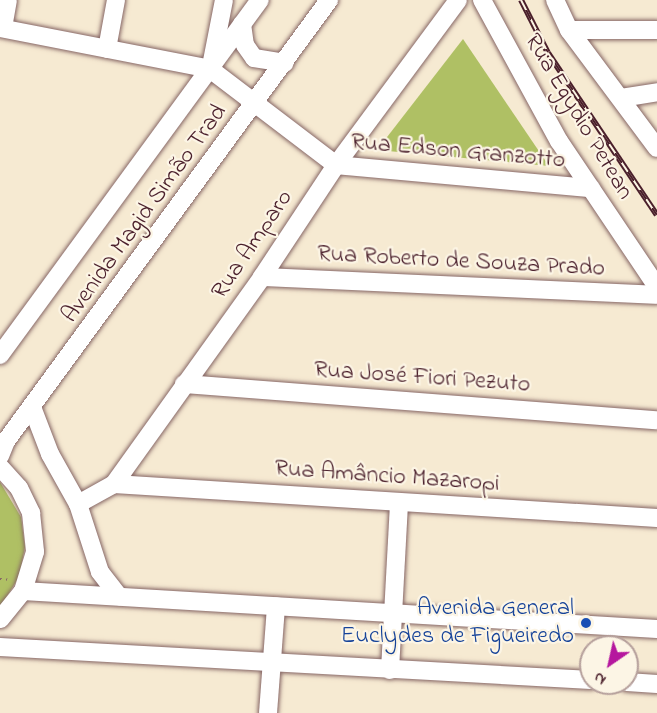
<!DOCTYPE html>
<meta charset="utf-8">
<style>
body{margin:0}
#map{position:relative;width:657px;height:713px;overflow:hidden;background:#f6ead2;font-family:"Indie Flower",sans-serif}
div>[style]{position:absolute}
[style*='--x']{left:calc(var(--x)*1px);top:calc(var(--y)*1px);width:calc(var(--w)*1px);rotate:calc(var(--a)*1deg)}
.green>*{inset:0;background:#afc064}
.path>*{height:2px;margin-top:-1px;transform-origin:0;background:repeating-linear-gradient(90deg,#866665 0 1.5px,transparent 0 6px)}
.roads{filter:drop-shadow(0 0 2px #866665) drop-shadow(0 0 2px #866665)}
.minor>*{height:18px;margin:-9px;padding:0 9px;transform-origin:9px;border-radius:9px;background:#fff}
.rail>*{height:6px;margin-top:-3px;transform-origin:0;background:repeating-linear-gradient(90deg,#fcf5e5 0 11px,#4a1f2b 0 22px);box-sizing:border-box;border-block:2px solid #4a1f2b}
.dots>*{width:16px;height:16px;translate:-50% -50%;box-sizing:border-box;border:3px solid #fcf5e5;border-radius:50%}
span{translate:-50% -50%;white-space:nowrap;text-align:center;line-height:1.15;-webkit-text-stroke:4.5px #fcf5e5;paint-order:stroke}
.street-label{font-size:24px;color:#4a1f2b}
.transit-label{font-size:24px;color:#164399}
.right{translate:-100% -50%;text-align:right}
.north{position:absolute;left:579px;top:635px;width:60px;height:60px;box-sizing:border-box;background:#fcf5e5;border:2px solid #b59f9b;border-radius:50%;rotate:214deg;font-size:16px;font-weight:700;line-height:24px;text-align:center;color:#4a1f2b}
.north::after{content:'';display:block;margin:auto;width:21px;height:27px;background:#b5179e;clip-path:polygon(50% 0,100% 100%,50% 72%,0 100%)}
</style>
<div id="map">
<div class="green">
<i style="clip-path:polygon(463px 39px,549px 166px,377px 150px)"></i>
<i style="clip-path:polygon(0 482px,21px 517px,25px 547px,19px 577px,0 607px)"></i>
</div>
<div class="path">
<i style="--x:0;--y:579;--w:11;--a:5"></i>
</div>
<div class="roads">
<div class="minor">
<i style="--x:482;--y:0;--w:161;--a:61.4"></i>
<i style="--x:559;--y:141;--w:176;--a:56.1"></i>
<i style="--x:555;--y:0;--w:33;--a:65"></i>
<i style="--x:569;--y:30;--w:147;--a:53.3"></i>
<i style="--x:242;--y:24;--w:21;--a:82"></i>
<i style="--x:245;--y:45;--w:16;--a:55"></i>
<i style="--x:254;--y:58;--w:31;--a:9"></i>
<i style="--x:0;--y:28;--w:214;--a:11"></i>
<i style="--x:210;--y:69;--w:158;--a:37.3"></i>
<i style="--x:336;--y:165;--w:256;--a:5.2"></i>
<i style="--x:3;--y:28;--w:28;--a:-80"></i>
<i style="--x:569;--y:30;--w:88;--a:0"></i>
<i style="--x:107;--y:49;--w:50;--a:-79.6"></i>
<i style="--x:212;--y:61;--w:62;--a:-78.9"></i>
<i style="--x:621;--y:98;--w:36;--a:-9"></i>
<i style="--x:262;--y:277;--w:395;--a:2.6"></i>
<i style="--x:0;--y:355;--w:440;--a:-53.8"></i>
<i style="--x:184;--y:384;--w:474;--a:4.4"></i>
<i style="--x:32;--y:407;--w:50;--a:69"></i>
<i style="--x:50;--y:454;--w:57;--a:60.8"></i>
<i style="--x:78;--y:504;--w:71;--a:72.1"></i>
<i style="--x:100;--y:572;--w:31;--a:52"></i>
<i style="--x:0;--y:456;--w:16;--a:-68"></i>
<i style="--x:6;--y:441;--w:547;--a:-53.78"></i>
<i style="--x:0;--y:467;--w:28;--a:48"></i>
<i style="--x:19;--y:488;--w:28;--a:64"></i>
<i style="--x:31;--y:513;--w:39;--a:84"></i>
<i style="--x:35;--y:552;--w:41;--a:107.1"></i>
<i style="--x:23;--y:591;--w:36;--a:129"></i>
<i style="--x:114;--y:484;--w:544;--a:3.58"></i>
<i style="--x:78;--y:504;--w:41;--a:-29.1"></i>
<i style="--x:114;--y:484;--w:254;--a:-54.4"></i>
<i style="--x:262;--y:277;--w:134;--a:-56.5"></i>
<i style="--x:336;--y:165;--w:205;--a:-53.5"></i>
<i style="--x:23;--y:591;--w:635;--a:3.43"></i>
<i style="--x:0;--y:647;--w:592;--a:3.2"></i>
<i style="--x:390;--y:670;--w:168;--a:-86.9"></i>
<i style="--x:627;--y:682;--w:30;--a:4"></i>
<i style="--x:268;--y:713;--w:107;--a:-85.7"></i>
</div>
</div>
<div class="rail">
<i style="--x:521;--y:0;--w:59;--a:63"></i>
<i style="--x:548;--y:53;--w:195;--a:56.1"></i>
</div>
<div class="dots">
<i style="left:586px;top:623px;background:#1a4fb4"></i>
</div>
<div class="street-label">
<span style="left:578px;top:117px;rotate:59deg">Rua Egydio Petean</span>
<span style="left:458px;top:152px;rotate:5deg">Rua Edson Granzotto</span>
<span style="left:145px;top:214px;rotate:-54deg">Avenida Magid Simão Trad</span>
<span style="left:253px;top:245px;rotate:-56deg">Rua Amparo</span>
<span style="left:461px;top:262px;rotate:3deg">Rua Roberto de Souza Prado</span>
<span style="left:422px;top:378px;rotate:4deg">Rua José Fiori Pezuto</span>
<span style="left:387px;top:477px;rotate:4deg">Rua Amâncio Mazaropi</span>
</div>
<div class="transit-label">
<span class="right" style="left:574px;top:623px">Avenida General<br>Euclydes de Figueiredo</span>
</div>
<div class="north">N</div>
</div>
